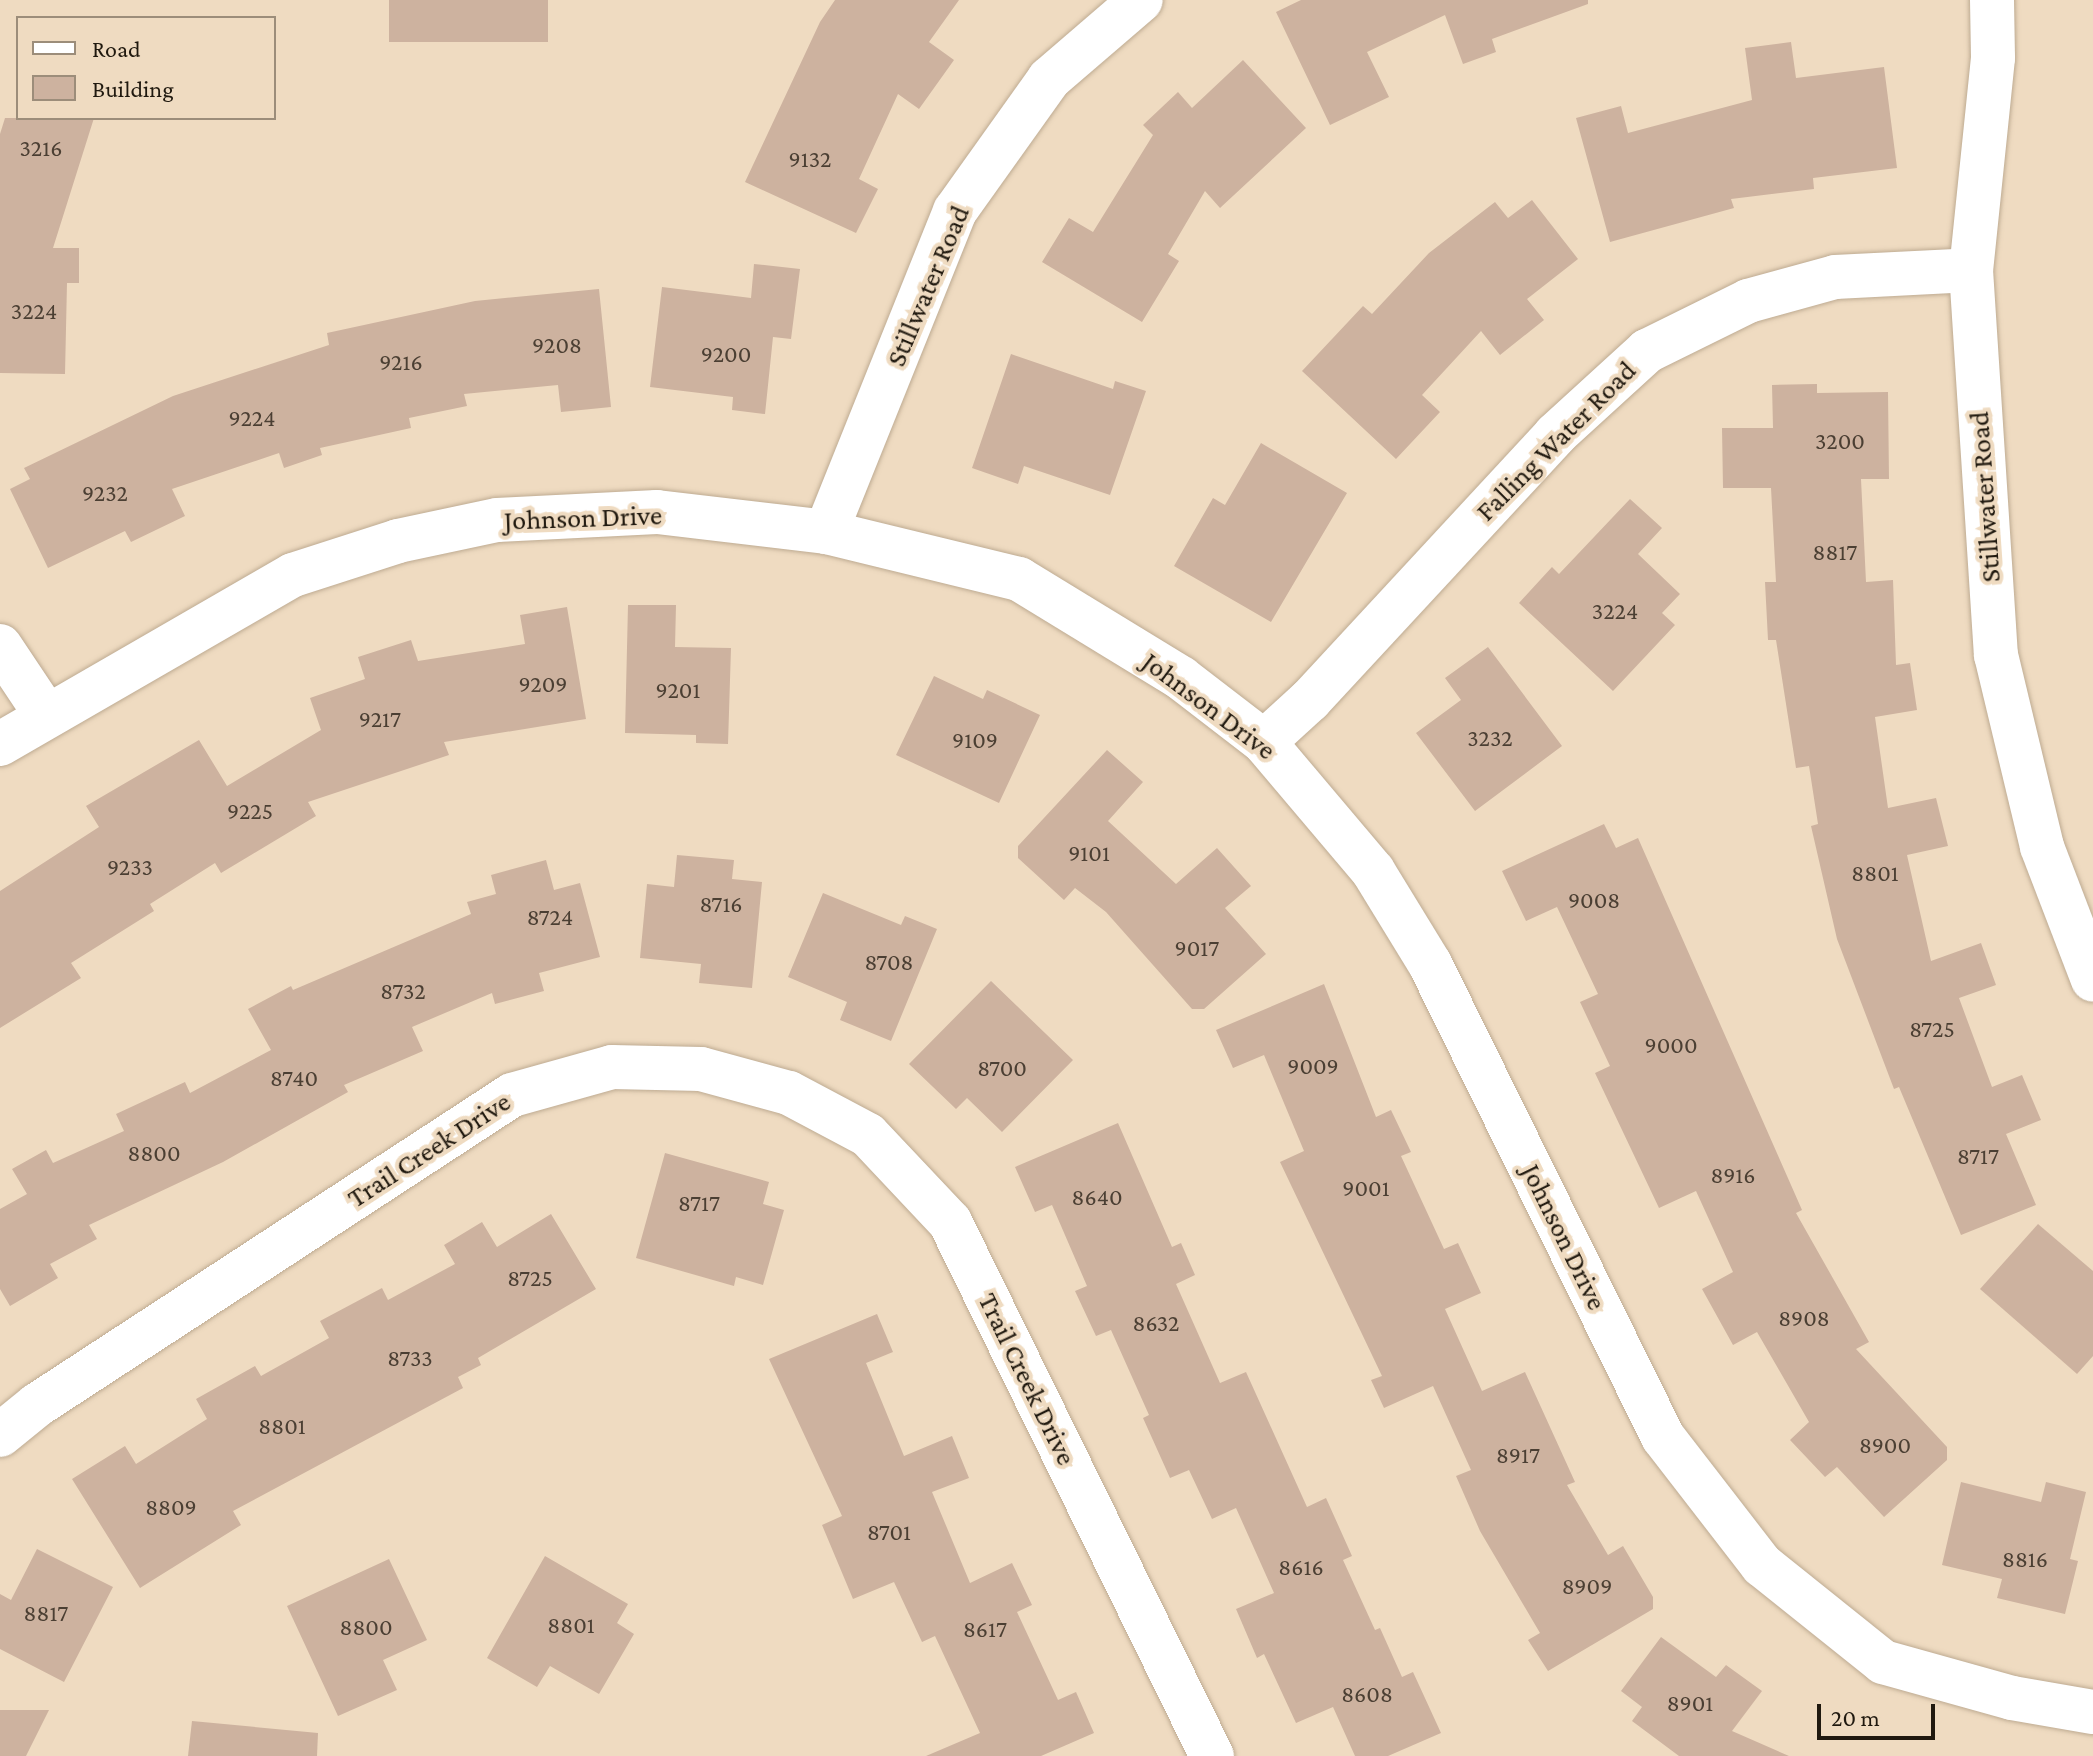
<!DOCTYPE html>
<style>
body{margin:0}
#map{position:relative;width:2093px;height:1756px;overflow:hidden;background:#efdbc1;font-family:"Crimson Pro",serif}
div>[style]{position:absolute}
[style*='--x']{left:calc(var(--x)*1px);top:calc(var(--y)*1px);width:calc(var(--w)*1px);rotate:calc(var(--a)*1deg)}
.building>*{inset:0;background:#cdb29f;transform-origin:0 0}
.roads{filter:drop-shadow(0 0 2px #beab92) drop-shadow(0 0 2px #beab92)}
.minor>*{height:44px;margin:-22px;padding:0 22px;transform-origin:22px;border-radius:22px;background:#fff}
span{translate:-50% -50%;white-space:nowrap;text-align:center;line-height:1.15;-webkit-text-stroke:8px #efdbc1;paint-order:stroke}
.number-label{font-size:24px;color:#4b3f33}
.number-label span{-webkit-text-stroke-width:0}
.street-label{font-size:28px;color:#20190f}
.legend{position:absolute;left:16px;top:16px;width:260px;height:104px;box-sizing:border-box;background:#efdbc1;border:2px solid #9c8d7a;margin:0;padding:10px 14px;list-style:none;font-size:24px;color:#20190f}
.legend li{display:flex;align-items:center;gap:16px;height:40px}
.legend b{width:40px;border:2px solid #9c8d7a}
.scale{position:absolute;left:1817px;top:1704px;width:118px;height:36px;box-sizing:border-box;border:4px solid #20190f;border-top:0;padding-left:10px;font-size:24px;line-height:28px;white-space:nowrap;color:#20190f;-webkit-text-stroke:6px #efdbc1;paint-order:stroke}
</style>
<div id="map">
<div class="building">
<i style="left:389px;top:0;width:159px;height:42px"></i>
<i style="clip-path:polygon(835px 0,959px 0,929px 42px,954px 60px,919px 109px,898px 94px,859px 179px,878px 189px,856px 233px,745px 182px,820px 22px)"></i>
<i style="clip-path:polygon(1301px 0,1588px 0,1588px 4px,1492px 39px,1496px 52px,1463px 64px,1445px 15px,1367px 52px,1389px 97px,1330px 125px,1276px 12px)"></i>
<i style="clip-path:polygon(1791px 42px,1796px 78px,1884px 67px,1897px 168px,1813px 178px,1814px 189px,1731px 199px,1734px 208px,1610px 242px,1576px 118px,1621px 106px,1628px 133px,1752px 100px,1745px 48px)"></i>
<i style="clip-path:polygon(1243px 60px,1306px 128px,1220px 208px,1205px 191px,1168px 254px,1179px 261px,1142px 322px,1042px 262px,1069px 218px,1093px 232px,1153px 135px,1143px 125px,1178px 92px,1192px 108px)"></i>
<i style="clip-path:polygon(5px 118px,94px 118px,53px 248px,79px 248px,79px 283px,67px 283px,65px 374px,0 373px,0 134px)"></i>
<i style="clip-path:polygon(1532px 200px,1578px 259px,1527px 299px,1544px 320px,1500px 355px,1481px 331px,1422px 395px,1440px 412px,1396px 459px,1302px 371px,1363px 306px,1372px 314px,1429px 253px,1495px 202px,1508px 218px)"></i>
<i style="clip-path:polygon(754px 264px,800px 269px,791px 339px,773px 337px,765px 414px,732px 410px,733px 397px,650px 387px,662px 287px,751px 298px)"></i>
<i style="clip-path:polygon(599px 289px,611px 407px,561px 412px,558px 385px,464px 394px,467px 406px,409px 418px,411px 428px,320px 448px,322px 455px,284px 468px,279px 453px,172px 489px,185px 516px,131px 542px,125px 531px,48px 568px,10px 489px,30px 479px,24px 468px,173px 396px,329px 345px,327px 333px,475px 301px)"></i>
<i style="clip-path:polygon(1011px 354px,1113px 389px,1115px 381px,1146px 391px,1110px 495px,1024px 466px,1018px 484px,972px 468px)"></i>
<i style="clip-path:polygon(1817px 384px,1817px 393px,1888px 392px,1889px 479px,1861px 479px,1866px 582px,1893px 580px,1896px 665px,1910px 663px,1917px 710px,1875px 717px,1888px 808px,1936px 798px,1948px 846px,1907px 855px,1931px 961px,1981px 943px,1996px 985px,1959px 998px,1992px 1087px,2022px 1075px,2041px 1120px,2006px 1134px,2036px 1205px,1961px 1235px,1899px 1087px,1894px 1089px,1837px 939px,1811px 826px,1818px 824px,1809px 766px,1796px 768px,1776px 640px,1768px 640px,1765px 582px,1776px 582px,1771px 488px,1723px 488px,1722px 428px,1773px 428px,1772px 385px)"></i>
<i style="clip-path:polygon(1261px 443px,1347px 493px,1271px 622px,1174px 566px,1213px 498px,1225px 505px)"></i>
<i style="clip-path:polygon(1630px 499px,1662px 528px,1638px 554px,1680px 594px,1662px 613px,1675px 625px,1613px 691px,1519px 603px,1552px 567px,1559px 574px)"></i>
<i style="clip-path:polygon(628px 605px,676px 605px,675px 647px,731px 648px,728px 744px,696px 743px,696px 735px,625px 733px)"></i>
<i style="clip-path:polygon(567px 607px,586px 719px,444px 742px,449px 755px,308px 802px,316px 816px,221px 873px,215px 863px,150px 904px,154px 911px,71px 963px,81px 978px,0 1028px,0 891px,99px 827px,86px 806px,199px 740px,227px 786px,321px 730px,310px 698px,365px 679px,358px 657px,411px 640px,418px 661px,525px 644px,520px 615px)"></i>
<i style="clip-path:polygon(1488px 647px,1562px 746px,1475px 811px,1416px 733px,1461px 700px,1445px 678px)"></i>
<i style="clip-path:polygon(934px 676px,983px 699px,987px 690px,1040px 715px,999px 803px,896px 755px)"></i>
<i style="clip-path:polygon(1107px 750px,1143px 782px,1108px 821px,1176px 884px,1217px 848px,1251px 886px,1225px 908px,1266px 954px,1204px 1009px,1192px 1009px,1106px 912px,1075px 888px,1064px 900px,1018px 858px,1018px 846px)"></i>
<i style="clip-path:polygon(1604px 824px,1616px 848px,1638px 838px,1802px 1210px,1796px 1213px,1869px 1342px,1856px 1349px,1947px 1447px,1947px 1460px,1884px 1517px,1837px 1467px,1825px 1477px,1790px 1440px,1809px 1422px,1757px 1332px,1733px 1345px,1702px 1289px,1733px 1272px,1696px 1191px,1659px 1208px,1595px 1073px,1610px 1066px,1580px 1002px,1598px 994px,1557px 907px,1526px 921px,1502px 871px)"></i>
<i style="clip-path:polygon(677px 855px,734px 860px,732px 879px,762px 882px,752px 988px,699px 983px,701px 964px,640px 958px,647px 884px,674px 887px)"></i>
<i style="clip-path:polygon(546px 860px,554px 890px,580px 883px,600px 957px,539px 973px,544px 991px,495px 1004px,492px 993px,412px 1027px,423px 1051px,344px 1085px,348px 1092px,223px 1162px,89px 1225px,97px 1239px,50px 1264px,58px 1278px,10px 1306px,0 1289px,0 1209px,27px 1194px,12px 1169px,46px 1150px,53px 1163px,124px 1131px,116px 1114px,185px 1082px,190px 1093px,271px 1050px,248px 1009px,291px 986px,293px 990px,471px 914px,467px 902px,496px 894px,491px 875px)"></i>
<i style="clip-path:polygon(823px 893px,901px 925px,905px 916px,937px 929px,891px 1041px,840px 1020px,847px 1002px,788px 977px)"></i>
<i style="clip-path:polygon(991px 981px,1073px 1060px,1002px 1132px,967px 1098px,956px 1109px,909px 1064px)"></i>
<i style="clip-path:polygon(1324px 984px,1376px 1117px,1391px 1110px,1411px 1152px,1401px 1156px,1444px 1249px,1458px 1243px,1481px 1293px,1445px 1309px,1482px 1391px,1525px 1372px,1575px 1482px,1567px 1485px,1608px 1555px,1623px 1546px,1653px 1597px,1653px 1609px,1548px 1671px,1528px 1640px,1540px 1633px,1480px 1531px,1456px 1476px,1471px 1470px,1433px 1386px,1384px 1408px,1371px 1380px,1382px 1376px,1280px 1162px,1304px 1151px,1264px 1055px,1233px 1068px,1216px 1030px)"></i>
<i style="clip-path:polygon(1118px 1123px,1172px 1247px,1181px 1243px,1195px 1275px,1176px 1284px,1220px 1383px,1246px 1372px,1307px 1507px,1326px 1498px,1352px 1556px,1343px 1560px,1375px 1630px,1380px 1628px,1402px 1677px,1413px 1672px,1441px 1733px,1388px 1756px,1355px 1756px,1333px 1707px,1296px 1723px,1264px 1654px,1257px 1658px,1236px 1609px,1274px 1593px,1236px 1508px,1212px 1519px,1189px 1470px,1170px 1478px,1143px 1418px,1149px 1415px,1111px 1330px,1096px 1336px,1075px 1291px,1087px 1286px,1052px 1205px,1035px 1212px,1015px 1167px)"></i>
<i style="clip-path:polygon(665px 1153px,769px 1182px,763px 1204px,784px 1210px,763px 1285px,736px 1277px,734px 1286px,636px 1258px)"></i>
<i style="clip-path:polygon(551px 1214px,596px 1289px,478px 1358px,481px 1365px,458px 1377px,463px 1388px,233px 1511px,241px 1525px,140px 1588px,72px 1479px,125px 1446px,136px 1464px,207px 1419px,196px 1399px,255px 1366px,261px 1376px,329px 1338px,320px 1321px,382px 1288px,388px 1300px,455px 1264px,444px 1245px,482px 1222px,497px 1247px)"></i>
<i style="clip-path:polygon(2038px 1224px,2093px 1271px,2093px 1356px,2077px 1374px,1980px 1289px)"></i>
<i style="clip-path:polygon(877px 1314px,893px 1352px,866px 1363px,904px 1456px,952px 1436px,969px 1478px,932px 1492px,970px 1583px,1012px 1563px,1032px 1605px,1017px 1612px,1058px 1700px,1076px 1692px,1094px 1733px,1041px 1756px,926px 1756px,980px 1733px,935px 1636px,922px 1642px,894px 1582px,853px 1599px,822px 1525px,842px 1516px,769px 1359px)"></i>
<i style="clip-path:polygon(1961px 1482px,2041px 1502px,2046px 1482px,2086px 1492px,2070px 1559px,2078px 1561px,2065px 1614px,1997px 1598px,2002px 1579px,1942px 1565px)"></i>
<i style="clip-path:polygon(37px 1549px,113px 1587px,64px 1682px,0 1649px,0 1594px,11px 1600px)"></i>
<i style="clip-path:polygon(545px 1556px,628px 1604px,617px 1623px,634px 1634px,599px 1694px,550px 1666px,537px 1687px,487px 1658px)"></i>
<i style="clip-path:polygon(389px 1559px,427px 1640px,383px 1660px,397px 1690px,338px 1716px,287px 1606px)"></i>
<i style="clip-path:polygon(1661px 1637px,1716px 1677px,1726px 1665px,1762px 1691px,1732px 1731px,1789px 1756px,1679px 1756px,1632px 1721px,1642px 1707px,1621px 1691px)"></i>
<i style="clip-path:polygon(0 1710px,49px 1710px,26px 1756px,0 1756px)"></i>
<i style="clip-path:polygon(192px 1721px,318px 1733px,317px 1756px,188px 1756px)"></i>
</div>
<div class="roads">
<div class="minor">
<i style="--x:1992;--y:0;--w:58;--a:89"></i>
<i style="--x:1993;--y:58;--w:213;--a:95.9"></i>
<i style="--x:1971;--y:270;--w:386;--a:86.3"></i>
<i style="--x:1996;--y:655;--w:197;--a:76.5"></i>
<i style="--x:2042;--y:847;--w:142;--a:69"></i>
<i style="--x:826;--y:532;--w:346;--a:-68.1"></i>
<i style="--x:955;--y:211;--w:162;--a:-54.5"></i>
<i style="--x:1049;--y:79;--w:121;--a:-40.7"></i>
<i style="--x:0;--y:646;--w:83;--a:56.3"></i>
<i style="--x:1264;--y:742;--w:62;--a:-42.4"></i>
<i style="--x:1310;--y:700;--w:361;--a:-47.2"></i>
<i style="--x:1555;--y:435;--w:125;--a:-42.4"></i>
<i style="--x:1647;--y:351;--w:113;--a:-26.3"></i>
<i style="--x:1748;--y:301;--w:90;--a:-15.4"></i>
<i style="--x:1835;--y:277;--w:136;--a:-2.9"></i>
<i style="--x:0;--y:744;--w:338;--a:-30"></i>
<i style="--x:293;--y:575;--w:110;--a:-17.9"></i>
<i style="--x:398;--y:541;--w:101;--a:-12"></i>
<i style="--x:497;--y:520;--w:160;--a:-2.9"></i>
<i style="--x:657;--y:512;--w:170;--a:6.7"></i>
<i style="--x:826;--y:532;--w:199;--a:13.7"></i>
<i style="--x:1019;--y:579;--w:190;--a:31.4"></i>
<i style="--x:1181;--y:678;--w:105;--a:37.6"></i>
<i style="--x:1264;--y:742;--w:169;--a:49.8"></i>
<i style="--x:1373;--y:871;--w:109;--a:58.5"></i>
<i style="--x:1430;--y:964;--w:527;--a:63.78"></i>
<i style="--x:1663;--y:1437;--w:162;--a:52.3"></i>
<i style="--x:1762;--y:1565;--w:155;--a:38.7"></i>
<i style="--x:1883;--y:1662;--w:134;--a:15.6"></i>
<i style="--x:2012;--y:1698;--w:82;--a:9.8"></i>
<i style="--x:0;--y:1435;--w:48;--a:-39"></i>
<i style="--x:37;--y:1405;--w:567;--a:-33.13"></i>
<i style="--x:512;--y:1095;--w:104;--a:-15.6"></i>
<i style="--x:612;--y:1067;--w:89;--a:1.3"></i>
<i style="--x:701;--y:1069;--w:91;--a:15.3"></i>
<i style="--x:789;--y:1093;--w:89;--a:28"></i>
<i style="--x:868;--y:1135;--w:120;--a:46.7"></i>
<i style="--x:950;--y:1222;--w:595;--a:63.87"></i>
</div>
</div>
<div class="number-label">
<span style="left:41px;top:148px">3216</span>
<span style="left:810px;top:159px">9132</span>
<span style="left:34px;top:311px">3224</span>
<span style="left:557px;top:345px">9208</span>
<span style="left:726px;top:354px">9200</span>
<span style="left:401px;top:362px">9216</span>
<span style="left:252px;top:418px">9224</span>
<span style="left:1840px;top:441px">3200</span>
<span style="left:105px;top:493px">9232</span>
<span style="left:1835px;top:552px">8817</span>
<span style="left:1615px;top:611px">3224</span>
<span style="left:543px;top:684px">9209</span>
<span style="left:678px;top:690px">9201</span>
<span style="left:380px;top:719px">9217</span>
<span style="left:1490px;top:738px">3232</span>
<span style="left:975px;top:740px">9109</span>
<span style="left:250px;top:811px">9225</span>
<span style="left:1089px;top:853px">9101</span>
<span style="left:130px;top:867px">9233</span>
<span style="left:1875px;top:873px">8801</span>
<span style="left:1594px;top:900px">9008</span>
<span style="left:721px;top:904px">8716</span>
<span style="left:550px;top:917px">8724</span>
<span style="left:1197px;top:948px">9017</span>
<span style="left:889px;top:962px">8708</span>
<span style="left:403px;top:991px">8732</span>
<span style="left:1932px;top:1029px">8725</span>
<span style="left:1671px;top:1045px">9000</span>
<span style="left:1313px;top:1066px">9009</span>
<span style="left:1002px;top:1068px">8700</span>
<span style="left:294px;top:1078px">8740</span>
<span style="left:154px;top:1153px">8800</span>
<span style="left:1978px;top:1156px">8717</span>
<span style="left:1733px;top:1175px">8916</span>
<span style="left:1366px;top:1188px">9001</span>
<span style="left:1097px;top:1197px">8640</span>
<span style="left:699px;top:1203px">8717</span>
<span style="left:530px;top:1278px">8725</span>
<span style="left:1804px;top:1318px">8908</span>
<span style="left:1156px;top:1323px">8632</span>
<span style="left:410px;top:1358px">8733</span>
<span style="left:282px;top:1426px">8801</span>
<span style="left:1885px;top:1445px">8900</span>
<span style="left:1518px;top:1455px">8917</span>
<span style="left:171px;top:1507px">8809</span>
<span style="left:889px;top:1532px">8701</span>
<span style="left:2025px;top:1559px">8816</span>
<span style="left:1301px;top:1567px">8616</span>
<span style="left:1587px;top:1586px">8909</span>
<span style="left:46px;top:1613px">8817</span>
<span style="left:571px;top:1625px">8801</span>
<span style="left:366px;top:1627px">8800</span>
<span style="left:985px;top:1629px">8617</span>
<span style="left:1367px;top:1694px">8608</span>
<span style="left:1690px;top:1703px">8901</span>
</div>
<div class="street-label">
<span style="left:928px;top:286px;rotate:-67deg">Stillwater Road</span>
<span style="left:1556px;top:441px;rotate:-45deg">Falling Water Road</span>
<span style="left:1985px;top:497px;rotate:-94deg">Stillwater Road</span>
<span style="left:583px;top:518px;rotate:-2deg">Johnson Drive</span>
<span style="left:1209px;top:706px;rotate:37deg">Johnson Drive</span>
<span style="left:429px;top:1150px;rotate:-33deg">Trail Creek Drive</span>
<span style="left:1564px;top:1237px;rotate:64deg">Johnson Drive</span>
<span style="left:1027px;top:1379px;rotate:64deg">Trail Creek Drive</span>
</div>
<ul class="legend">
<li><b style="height:10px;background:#fff"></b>Road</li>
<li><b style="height:22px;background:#cdb29f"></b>Building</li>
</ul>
<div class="scale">20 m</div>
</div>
